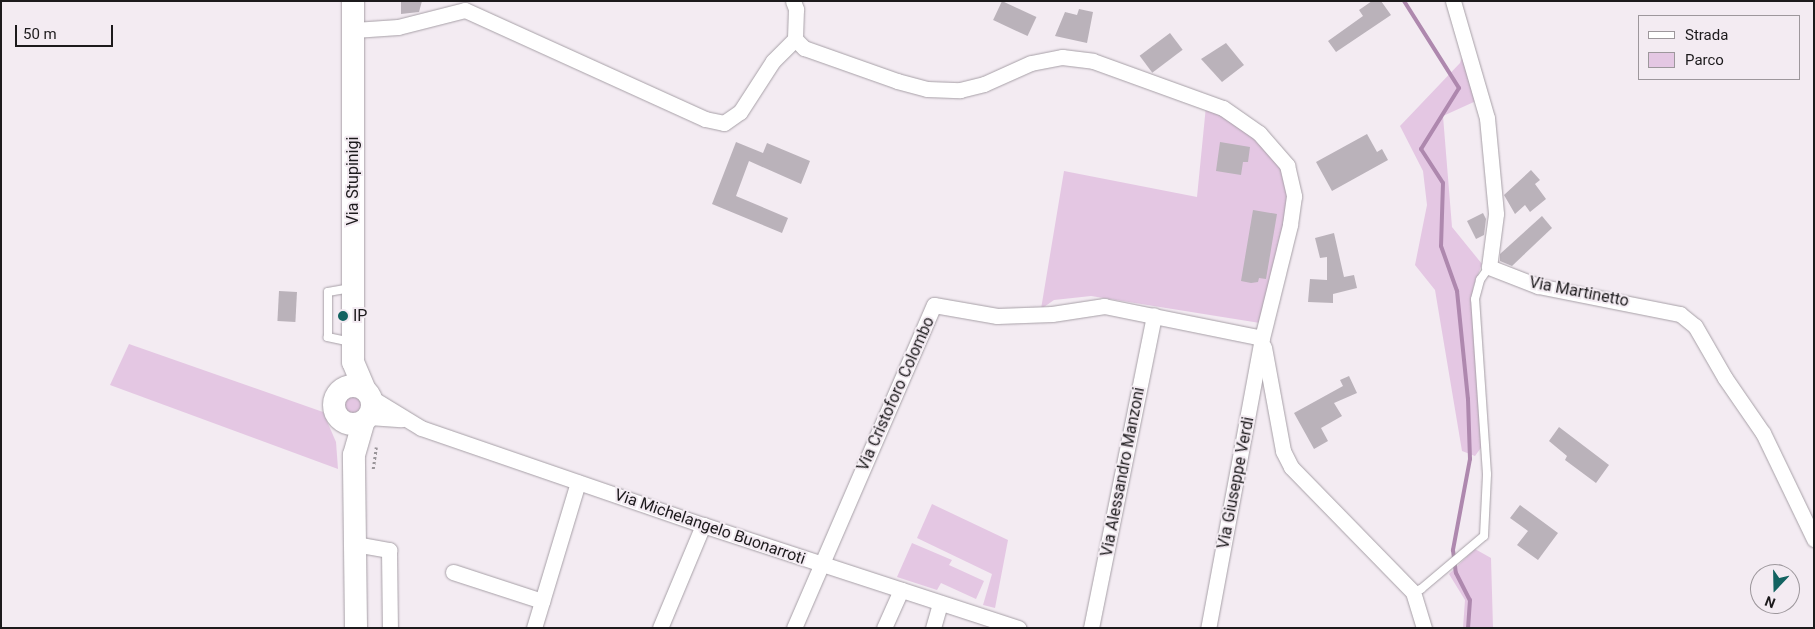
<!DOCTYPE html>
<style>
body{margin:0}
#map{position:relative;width:1815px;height:629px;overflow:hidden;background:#f3ebf2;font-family:Roboto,sans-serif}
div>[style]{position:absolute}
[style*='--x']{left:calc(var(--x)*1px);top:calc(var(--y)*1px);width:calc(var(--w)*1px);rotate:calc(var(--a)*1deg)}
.green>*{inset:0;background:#e4c7e3}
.round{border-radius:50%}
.stream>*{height:4px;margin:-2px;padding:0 2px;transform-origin:2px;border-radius:2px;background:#ae88ae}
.building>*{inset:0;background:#bab2ba;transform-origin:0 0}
.path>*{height:2.5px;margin-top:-1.25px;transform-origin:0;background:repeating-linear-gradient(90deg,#9a959a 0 2.5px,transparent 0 5px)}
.roads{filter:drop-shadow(0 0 1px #a7a0a7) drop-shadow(0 0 1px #a7a0a7)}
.lane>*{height:8px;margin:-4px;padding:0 4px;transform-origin:4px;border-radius:4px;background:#fff}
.street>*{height:15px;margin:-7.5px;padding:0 7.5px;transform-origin:7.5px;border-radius:7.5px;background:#fff}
.secondary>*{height:22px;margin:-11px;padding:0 11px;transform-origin:11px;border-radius:11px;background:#fff}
.secondary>.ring{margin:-11px;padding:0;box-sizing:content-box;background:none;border:22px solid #fff;border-radius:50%}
.dots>*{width:14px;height:14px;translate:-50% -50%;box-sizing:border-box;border:2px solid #f3ebf2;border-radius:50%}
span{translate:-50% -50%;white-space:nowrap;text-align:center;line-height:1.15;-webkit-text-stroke:4px #f3ebf2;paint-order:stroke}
.street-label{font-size:16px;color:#1c1a1c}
.poi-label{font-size:16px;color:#1c1a1c}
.left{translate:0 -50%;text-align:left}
.frame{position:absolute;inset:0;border:2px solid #1c1a1c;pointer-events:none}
.legend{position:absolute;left:1638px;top:15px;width:162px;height:65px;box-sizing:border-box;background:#f3ebf2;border:1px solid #9d979c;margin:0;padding:6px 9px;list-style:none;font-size:15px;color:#1c1a1c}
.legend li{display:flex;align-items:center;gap:10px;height:25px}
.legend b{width:25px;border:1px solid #9d979c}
.north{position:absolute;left:1750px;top:564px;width:50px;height:50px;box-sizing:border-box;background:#f3ebf2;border:1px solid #9d979c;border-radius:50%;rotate:201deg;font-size:14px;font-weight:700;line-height:20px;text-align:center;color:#1c1a1c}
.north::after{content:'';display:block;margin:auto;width:18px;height:22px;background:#136361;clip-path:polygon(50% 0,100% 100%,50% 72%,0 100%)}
.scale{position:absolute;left:15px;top:25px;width:98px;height:22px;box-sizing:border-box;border:2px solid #1c1a1c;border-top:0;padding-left:6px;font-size:15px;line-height:18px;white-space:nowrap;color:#1c1a1c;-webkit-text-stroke:4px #f3ebf2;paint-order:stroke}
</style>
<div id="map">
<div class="green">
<i style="clip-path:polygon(1468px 40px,1487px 96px,1443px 116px,1452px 227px,1482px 264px,1473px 288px,1483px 445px,1475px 456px,1462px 451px,1435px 290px,1415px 265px,1427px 205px,1423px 171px,1400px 126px,1460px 63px)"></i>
<i style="clip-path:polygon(1206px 106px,1266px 146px,1286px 177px,1287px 209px,1260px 323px,1091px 296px,1054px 300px,1041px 309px,1064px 171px,1197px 197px)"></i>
<i style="clip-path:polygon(129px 344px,323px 412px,336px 442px,338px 469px,110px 385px)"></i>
<i class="round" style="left:345px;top:397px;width:16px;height:16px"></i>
<i style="clip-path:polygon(932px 504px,1008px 540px,995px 608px,983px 605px,992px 574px,917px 538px)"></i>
<i style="clip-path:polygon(912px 543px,952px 560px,949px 565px,984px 581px,976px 599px,941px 583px,937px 590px,897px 577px)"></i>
<i style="clip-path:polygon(1475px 549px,1491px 558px,1493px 628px,1463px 628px,1465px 600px,1449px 574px)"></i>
</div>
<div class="stream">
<i style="--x:1404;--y:1;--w:103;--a:57.7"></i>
<i style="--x:1459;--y:88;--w:72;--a:121.9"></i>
<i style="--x:1421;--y:149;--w:40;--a:57.1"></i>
<i style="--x:1443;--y:183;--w:63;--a:91.8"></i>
<i style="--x:1441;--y:246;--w:48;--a:70.4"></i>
<i style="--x:1457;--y:291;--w:109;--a:84.2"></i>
<i style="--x:1468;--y:399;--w:60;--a:88.1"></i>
<i style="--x:1470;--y:459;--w:93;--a:100.6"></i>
<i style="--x:1453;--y:550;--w:23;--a:83"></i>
<i style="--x:1456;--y:573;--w:30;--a:63"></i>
<i style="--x:1470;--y:600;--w:28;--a:94"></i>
</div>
<div class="building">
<i style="clip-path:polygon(401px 1px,422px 1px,419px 12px,401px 14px)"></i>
<i style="left:1002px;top:1px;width:38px;height:21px;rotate:25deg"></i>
<i style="clip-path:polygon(1372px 1px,1381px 1px,1391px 15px,1336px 52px,1328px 41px,1363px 16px,1359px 10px)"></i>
<i style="clip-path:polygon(1079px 9px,1093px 12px,1087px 43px,1055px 36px,1065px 12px,1077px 15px)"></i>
<i style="left:1170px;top:33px;width:21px;height:38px;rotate:53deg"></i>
<i style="clip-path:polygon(1226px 43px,1244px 65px,1222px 82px,1201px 59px)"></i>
<i style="clip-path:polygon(1367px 134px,1377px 152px,1382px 149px,1388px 160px,1332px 191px,1316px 162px)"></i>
<i style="clip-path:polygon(736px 142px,763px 153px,767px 143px,810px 161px,801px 184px,749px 161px,736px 196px,788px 218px,782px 233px,712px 204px)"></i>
<i style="clip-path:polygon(1220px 142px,1250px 147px,1248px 162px,1243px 162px,1241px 175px,1216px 171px)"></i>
<i style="clip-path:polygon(1531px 170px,1540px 180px,1535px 184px,1546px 199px,1530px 212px,1525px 205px,1515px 214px,1504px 195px)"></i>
<i style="clip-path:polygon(1253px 210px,1277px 214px,1266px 279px,1259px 278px,1258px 282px,1251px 283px,1241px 281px)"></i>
<i style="clip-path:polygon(1483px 213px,1486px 219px,1484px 235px,1476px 239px,1467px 221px)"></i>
<i style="clip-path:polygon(1542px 216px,1552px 228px,1512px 266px,1500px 261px,1500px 254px)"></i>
<i style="clip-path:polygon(1334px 233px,1344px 277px,1354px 275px,1357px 288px,1333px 294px,1333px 303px,1308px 302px,1310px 279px,1327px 280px,1327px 257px,1320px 258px,1315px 238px)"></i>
<i style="left:279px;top:291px;width:18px;height:30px;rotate:3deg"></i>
<i style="clip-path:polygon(1349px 376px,1357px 393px,1334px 403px,1342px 416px,1321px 428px,1328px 441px,1314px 449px,1294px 413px,1343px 386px,1340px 380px)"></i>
<i style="clip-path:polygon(1559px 427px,1609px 465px,1596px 483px,1565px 460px,1567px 456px,1549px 441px)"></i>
<i style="clip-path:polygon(1520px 505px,1558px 533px,1538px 560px,1517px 545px,1528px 531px,1510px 518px)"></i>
</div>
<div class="path">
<i style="--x:373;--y:469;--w:22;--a:-82"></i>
</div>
<div class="roads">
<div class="lane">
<i style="--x:351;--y:342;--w:24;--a:-168"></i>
<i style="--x:328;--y:337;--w:45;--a:-90"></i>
<i style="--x:328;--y:292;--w:23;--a:-10"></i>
<i style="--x:1413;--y:592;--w:9;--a:-21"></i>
<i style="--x:1421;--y:589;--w:82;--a:-40.1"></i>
<i style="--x:1484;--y:536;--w:62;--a:-87.2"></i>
<i style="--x:1487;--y:474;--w:175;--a:-93.9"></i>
<i style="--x:1475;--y:299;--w:20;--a:-75"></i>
<i style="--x:1480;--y:280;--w:16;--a:-55"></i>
</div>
<div class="street">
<i style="--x:793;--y:1;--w:9;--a:69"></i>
<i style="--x:796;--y:9;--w:30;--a:92"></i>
<i style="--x:795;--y:39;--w:13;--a:45"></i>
<i style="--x:804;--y:48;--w:99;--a:19.5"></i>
<i style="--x:897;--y:81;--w:31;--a:15"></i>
<i style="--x:927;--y:89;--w:33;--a:2"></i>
<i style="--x:960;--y:90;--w:25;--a:-14"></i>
<i style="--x:984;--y:84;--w:51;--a:-24.1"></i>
<i style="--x:1031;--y:63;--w:32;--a:-11"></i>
<i style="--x:1062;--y:57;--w:31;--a:7"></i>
<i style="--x:1093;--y:61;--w:138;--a:19.9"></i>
<i style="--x:1223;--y:108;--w:44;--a:34.8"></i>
<i style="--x:1259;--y:133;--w:43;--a:48.8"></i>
<i style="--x:1287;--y:165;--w:32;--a:77"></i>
<i style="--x:1294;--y:196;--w:29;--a:98"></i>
<i style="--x:1290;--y:225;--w:116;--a:103.9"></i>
<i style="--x:1262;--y:338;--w:295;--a:100.5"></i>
<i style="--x:1453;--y:1;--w:122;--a:73.8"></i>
<i style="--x:1487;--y:118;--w:96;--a:84.6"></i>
<i style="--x:1496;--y:214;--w:53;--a:97.5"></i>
<i style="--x:1489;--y:267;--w:53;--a:21.2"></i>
<i style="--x:1538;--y:286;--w:145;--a:11.2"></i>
<i style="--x:1680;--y:314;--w:19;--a:39"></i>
<i style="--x:1695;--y:326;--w:60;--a:60"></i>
<i style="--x:1725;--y:378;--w:67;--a:55.4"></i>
<i style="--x:1763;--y:433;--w:118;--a:64.3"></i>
<i style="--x:354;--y:30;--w:44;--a:-3.9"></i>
<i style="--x:398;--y:27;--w:69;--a:-14.2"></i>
<i style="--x:465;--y:10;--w:264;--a:24.4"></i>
<i style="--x:705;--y:119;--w:19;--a:12"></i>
<i style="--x:724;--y:123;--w:19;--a:-35"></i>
<i style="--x:740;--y:112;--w:61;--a:-57.1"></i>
<i style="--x:773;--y:61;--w:31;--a:-45"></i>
<i style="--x:1264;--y:347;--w:106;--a:79.6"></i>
<i style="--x:1283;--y:451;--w:18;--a:63"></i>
<i style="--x:1291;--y:467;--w:175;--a:45.7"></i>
<i style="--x:1413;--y:592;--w:38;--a:73"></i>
<i style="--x:372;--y:398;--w:57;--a:31.5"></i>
<i style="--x:421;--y:428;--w:298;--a:19"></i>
<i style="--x:703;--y:525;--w:332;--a:18.1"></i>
<i style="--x:369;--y:417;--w:32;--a:4"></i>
<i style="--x:355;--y:544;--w:35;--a:10"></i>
<i style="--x:389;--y:550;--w:78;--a:89.3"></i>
<i style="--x:453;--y:572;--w:94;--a:18"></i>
<i style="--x:534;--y:628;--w:152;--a:-73.2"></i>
<i style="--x:660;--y:628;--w:112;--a:-67.3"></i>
<i style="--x:794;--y:628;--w:352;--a:-66.6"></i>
<i style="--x:934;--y:305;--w:64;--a:9.9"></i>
<i style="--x:997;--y:316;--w:55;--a:-2.1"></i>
<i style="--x:1052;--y:314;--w:53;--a:-8.7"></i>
<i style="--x:1104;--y:306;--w:161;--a:11.4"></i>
<i style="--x:884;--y:628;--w:42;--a:-65.9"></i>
<i style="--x:933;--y:628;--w:26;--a:-74"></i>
<i style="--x:1091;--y:628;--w:319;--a:-78.6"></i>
</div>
<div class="secondary">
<i style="--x:353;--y:1;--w:361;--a:90"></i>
<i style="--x:353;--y:362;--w:28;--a:67"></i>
<i class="ring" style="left:334px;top:386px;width:16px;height:16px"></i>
<i style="--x:356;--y:628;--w:173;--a:-90.7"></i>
<i style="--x:354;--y:455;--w:35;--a:-74"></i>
</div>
</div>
<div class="dots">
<i style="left:343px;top:316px;background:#136361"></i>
</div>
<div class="street-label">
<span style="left:353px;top:181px;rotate:-90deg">Via Stupinigi</span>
<span style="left:1579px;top:292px;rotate:11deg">Via Martinetto</span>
<span style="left:896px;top:394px;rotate:-66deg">Via Cristoforo Colombo</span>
<span style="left:1123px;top:472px;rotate:-79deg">Via Alessandro Manzoni</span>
<span style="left:1236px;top:483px;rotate:-79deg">Via Giuseppe Verdi</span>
<span style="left:710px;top:527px;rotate:19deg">Via Michelangelo Buonarroti</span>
</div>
<div class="poi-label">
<span class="left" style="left:353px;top:316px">IP</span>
</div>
<div class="frame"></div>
<ul class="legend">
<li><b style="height:6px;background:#fff"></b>Strada</li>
<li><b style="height:14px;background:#e4c7e3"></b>Parco</li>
</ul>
<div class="north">N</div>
<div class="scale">50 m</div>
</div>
